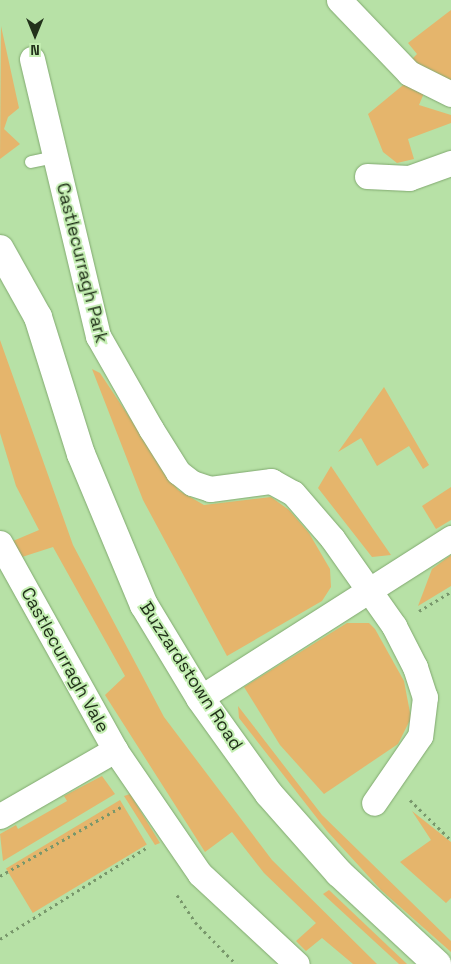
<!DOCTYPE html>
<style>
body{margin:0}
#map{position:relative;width:451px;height:964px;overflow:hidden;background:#b7e1a6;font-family:"Space Grotesk",sans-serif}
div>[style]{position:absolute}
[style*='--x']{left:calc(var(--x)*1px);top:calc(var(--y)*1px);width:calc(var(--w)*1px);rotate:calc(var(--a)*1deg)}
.green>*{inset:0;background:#e5b56c;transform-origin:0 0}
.path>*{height:3px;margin-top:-1.5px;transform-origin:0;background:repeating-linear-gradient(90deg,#78976b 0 2.5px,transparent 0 6.5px)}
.roads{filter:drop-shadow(0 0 1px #81a970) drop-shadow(0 0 1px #81a970)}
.service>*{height:12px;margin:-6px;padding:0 6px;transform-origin:6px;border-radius:6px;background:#fff}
.minor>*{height:25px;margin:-12.5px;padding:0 12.5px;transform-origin:12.5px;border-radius:12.5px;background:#fff}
.tertiary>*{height:28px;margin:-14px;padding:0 14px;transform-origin:14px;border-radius:14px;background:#fff}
span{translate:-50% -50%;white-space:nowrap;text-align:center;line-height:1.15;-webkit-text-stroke:4px #c4eeb2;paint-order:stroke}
.street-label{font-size:18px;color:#22321b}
.north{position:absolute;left:10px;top:10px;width:50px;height:50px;-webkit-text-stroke:4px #c4eeb2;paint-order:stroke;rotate:180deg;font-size:14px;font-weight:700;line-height:20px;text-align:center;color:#22321b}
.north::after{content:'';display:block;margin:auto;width:18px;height:22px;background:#22321b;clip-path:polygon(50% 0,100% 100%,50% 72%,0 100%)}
</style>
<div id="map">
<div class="green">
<i style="clip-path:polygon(451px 10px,451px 83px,410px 61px,417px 54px,408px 43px)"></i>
<i style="clip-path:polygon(1px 26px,19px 108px,8px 117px,4px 129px,20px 144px,0 159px)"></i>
<i style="clip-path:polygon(408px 81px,424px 93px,419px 105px,451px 115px,451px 123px,408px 139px,414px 159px,397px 163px,383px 152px,368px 114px)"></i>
<i style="clip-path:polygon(0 340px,73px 545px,164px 717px,272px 860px,377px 964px,353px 964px,322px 938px,306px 951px,296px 941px,316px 923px,264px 873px,232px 832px,205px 852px,105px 695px,125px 676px,53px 547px,22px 557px,13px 541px,39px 530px,16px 486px,0 433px)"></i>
<i style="clip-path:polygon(92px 369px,100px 373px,178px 490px,204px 505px,271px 497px,289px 510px,309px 533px,330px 569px,331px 587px,322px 601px,227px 656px,143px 500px)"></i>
<i style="clip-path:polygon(384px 387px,429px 465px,423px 469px,409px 446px,377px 466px,361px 438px,338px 452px)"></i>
<i style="clip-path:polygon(331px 466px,373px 529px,391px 555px,372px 557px,318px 488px)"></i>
<i style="clip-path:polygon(451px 487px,451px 520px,436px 529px,422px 506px)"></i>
<i style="clip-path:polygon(451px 555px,451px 586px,418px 606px,432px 569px)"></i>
<i style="clip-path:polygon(347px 623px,369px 623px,375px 629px,404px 681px,411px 718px,398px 744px,324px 794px,280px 745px,244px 687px)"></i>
<i style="clip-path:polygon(238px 706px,322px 815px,451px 941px,451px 952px,381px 890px,327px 831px,239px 718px)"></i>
<i style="clip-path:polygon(102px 776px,115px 794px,3px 861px,0 834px,16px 825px,18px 829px,67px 801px,64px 796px)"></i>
<i style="clip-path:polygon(130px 794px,160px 843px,155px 845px,124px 796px)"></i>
<i style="left:120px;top:800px;width:52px;height:133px;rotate:59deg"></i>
<i style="clip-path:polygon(412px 811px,451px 842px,451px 898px,446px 903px,400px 862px,431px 840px)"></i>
<i style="clip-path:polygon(329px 890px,407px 964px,399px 964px,323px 894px)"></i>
</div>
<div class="path">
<i style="--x:419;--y:611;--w:37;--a:-31"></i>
<i style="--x:410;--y:800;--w:57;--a:44.3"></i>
<i style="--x:0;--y:876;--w:139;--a:-29.7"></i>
<i style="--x:177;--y:895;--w:32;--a:56"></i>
<i style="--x:195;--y:922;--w:59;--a:45.7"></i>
<i style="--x:0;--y:939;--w:174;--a:-31.9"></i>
</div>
<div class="roads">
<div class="service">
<i style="--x:31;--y:162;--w:25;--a:-12"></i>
</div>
<div class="minor">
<i style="--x:339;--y:0;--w:101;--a:46.2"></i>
<i style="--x:409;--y:73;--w:47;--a:26.6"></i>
<i style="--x:32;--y:59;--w:285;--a:76.6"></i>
<i style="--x:98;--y:336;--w:107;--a:60.3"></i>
<i style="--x:151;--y:429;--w:51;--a:57.9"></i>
<i style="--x:178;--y:472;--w:18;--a:38"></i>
<i style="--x:192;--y:483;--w:19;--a:18"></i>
<i style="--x:210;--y:489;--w:62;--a:-7.5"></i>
<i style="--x:271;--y:481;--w:25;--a:29"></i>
<i style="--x:293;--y:493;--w:60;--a:49.1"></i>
<i style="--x:332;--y:538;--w:108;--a:54.8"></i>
<i style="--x:394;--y:626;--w:46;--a:62.9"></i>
<i style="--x:415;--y:667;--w:32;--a:72"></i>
<i style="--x:425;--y:697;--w:39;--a:97"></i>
<i style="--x:420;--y:736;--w:81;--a:124.5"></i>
<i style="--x:367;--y:176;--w:42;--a:2.7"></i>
<i style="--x:409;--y:178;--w:45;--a:-19.7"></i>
<i style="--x:0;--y:543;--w:237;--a:60.9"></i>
<i style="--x:115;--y:750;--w:150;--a:55.6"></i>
<i style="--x:200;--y:874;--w:132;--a:42.9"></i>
<i style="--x:200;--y:698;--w:298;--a:-32.5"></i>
<i style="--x:0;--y:816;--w:133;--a:-29.9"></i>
</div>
<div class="tertiary">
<i style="--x:0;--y:249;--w:78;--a:60.8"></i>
<i style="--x:38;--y:317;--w:144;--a:72.6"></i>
<i style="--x:81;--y:454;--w:164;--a:67.4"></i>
<i style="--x:144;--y:605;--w:109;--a:58.9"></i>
<i style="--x:200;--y:698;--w:118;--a:54.3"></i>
<i style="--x:269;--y:794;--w:106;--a:48.5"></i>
<i style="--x:339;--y:873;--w:134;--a:42.9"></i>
</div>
</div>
<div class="street-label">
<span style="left:82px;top:263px;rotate:76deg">Castlecurragh Park</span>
<span style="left:65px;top:660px;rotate:61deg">Castlecurragh Vale</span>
<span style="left:191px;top:676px;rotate:57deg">Buzzardstown Road</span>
</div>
<div class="north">N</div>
</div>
